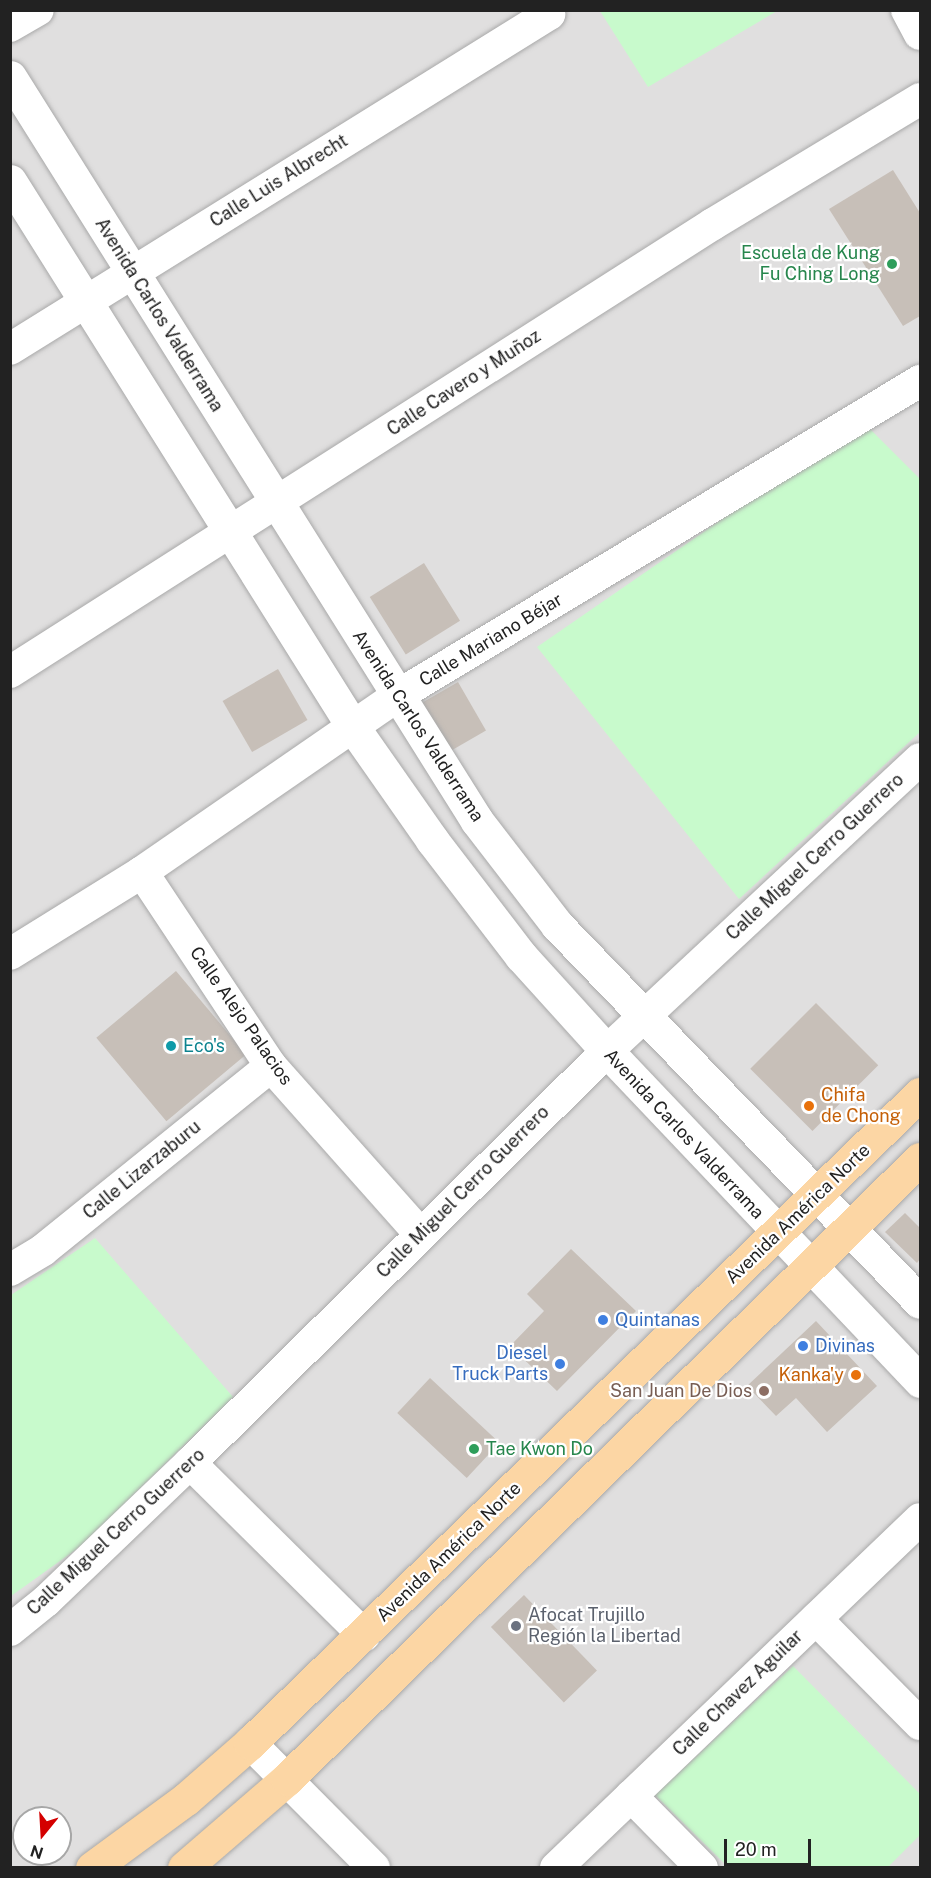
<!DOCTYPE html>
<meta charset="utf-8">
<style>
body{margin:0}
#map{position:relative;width:931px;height:1878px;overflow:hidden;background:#f2efe9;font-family:"Public Sans",sans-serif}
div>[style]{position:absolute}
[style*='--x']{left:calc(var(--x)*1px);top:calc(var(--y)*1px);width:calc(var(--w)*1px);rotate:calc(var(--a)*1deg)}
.residential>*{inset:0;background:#e0dfdf}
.park>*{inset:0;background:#c8facc}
.building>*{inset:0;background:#c7bfb8;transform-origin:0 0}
.roads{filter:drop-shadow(0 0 2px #a9a9a9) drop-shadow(0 0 2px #a9a9a9)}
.minor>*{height:32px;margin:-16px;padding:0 16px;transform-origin:16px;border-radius:16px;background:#fff}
.tertiary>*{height:33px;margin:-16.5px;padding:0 16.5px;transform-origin:16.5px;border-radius:16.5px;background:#fff}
.primary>*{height:33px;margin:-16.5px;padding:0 16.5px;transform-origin:16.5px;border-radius:16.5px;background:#fcd6a4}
.dots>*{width:16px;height:16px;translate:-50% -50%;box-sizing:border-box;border:3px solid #fff;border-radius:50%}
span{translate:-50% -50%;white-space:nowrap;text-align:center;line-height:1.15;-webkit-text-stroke:4.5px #fff;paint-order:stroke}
.street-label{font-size:18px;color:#222}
.leisure-label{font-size:18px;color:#27864d}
.right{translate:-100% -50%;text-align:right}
.left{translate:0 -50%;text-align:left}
.culture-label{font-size:18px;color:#0d838f}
.food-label{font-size:18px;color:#c56008}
.shop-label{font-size:18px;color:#366cbe}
.education-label{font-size:18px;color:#785e54}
.worship-label{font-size:18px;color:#5b616d}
.frame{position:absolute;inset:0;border:12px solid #222;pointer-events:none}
.north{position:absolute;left:12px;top:1806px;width:60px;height:60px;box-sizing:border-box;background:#fff;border:2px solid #a7a7a7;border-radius:50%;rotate:198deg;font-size:16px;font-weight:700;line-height:24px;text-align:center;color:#222}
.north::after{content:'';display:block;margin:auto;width:21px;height:27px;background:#d40000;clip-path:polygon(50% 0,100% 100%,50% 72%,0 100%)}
.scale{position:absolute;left:724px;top:1839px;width:87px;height:27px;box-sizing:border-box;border:3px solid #222;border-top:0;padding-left:8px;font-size:18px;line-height:21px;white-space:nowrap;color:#222;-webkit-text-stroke:4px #fff;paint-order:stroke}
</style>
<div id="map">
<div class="residential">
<i style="clip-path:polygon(evenodd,11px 11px,920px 11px,920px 1867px,11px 1868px,11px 11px,24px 1818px,60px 1818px,60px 1854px,24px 1854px,24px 1818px)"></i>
</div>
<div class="park">
<i style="clip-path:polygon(600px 11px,777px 11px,648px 87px)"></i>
<i style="clip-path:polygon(863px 422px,920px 479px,920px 732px,739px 899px,537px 647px)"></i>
<i style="clip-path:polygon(95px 1238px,233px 1397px,81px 1546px,11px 1596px,11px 1295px)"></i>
<i style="clip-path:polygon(793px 1666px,920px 1794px,920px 1835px,888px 1867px,728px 1867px,655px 1795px)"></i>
</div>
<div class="building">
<i style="clip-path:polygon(893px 170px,920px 213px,920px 316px,903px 326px,829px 209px)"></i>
<i style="left:424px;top:563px;width:68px;height:64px;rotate:58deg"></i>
<i style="left:278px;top:669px;width:59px;height:64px;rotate:60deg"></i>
<i style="left:458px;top:682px;width:56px;height:42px;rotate:60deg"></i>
<i style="left:176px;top:971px;width:109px;height:104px;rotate:50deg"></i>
<i style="left:816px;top:1003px;width:88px;height:93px;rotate:45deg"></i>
<i style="clip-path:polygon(905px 1213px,920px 1228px,920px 1259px,917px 1263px,885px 1232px)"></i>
<i style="clip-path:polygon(571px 1249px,636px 1311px,557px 1391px,510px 1346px,544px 1311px,527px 1294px)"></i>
<i style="clip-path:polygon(816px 1321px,877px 1386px,827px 1432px,796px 1398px,776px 1416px,747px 1386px)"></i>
<i style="left:430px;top:1378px;width:95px;height:48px;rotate:43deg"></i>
<i style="left:524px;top:1595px;width:105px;height:46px;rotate:46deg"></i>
</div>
<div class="roads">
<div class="minor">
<i style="--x:907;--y:10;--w:27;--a:62"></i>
<i style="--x:10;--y:26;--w:32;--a:-30"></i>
<i style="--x:10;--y:349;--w:635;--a:-31.86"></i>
<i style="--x:549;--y:14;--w:4;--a:-117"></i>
<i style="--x:10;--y:672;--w:834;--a:-32.51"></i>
<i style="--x:713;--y:224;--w:242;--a:-31.1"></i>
<i style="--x:142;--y:872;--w:233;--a:56.4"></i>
<i style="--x:271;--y:1066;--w:225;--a:48.4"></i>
<i style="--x:10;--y:954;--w:155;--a:-31.8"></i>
<i style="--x:142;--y:872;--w:310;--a:-34.6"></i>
<i style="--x:397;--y:696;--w:611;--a:-31.06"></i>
<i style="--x:10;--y:1270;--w:39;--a:-31"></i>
<i style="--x:43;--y:1250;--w:293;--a:-38.9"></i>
<i style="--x:190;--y:1463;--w:245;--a:44.7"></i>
<i style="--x:816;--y:1619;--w:148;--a:45.3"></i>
<i style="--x:10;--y:1630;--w:46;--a:-38.9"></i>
<i style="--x:46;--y:1601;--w:199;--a:-43.8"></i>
<i style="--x:190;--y:1463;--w:586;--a:-44.65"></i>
<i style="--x:607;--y:1051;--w:428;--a:-43"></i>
<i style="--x:250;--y:1743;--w:176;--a:45.2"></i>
<i style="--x:631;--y:1796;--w:101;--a:45.4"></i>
<i style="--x:556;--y:1868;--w:504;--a:-43.79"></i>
</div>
<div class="tertiary">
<i style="--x:10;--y:77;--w:878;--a:57.88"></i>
<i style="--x:477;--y:821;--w:131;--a:52.4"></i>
<i style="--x:557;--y:925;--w:523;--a:46.08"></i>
<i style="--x:10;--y:181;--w:645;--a:57.86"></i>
<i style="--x:353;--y:727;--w:138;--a:55"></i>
<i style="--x:432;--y:840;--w:146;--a:52.5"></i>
<i style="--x:521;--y:956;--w:128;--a:47.8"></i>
<i style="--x:607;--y:1051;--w:455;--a:46.5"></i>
</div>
<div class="primary">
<i style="--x:92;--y:1868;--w:117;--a:-36.3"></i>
<i style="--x:186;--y:1799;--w:85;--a:-41.2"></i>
<i style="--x:250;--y:1743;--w:933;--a:-44.09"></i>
<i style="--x:184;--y:1868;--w:136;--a:-40.8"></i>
<i style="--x:287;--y:1779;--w:886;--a:-44.41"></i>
</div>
</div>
<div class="dots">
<i style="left:892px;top:264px;background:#2e9e5b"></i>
<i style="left:171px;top:1046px;background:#0f9aa8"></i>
<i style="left:809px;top:1106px;background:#e8710a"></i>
<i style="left:603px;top:1320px;background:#3f7fe0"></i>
<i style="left:803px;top:1346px;background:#3f7fe0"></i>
<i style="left:560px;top:1364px;background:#3f7fe0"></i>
<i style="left:856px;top:1375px;background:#e8710a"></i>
<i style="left:764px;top:1391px;background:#8d6e63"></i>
<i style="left:474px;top:1449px;background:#2e9e5b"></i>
<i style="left:516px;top:1626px;background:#6b7280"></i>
</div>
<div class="street-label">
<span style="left:279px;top:181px;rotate:-32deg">Calle Luis Albrecht</span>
<span style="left:159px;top:315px;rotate:58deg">Avenida Carlos Valderrama</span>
<span style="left:464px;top:383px;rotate:-33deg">Calle Cavero y Muñoz</span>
<span style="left:491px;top:640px;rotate:-31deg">Calle Mariano Béjar</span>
<span style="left:418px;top:726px;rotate:57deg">Avenida Carlos Valderrama</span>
<span style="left:815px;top:857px;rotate:-43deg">Calle Miguel Cerro Guerrero</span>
<span style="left:241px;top:1016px;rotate:55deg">Calle Alejo Palacios</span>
<span style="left:684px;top:1134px;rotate:47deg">Avenida Carlos Valderrama</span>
<span style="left:142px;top:1170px;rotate:-39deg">Calle Lizarzaburu</span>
<span style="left:463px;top:1192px;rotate:-45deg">Calle Miguel Cerro Guerrero</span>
<span style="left:798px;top:1214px;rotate:-44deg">Avenida América Norte</span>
<span style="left:116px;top:1532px;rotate:-43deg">Calle Miguel Cerro Guerrero</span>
<span style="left:449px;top:1552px;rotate:-44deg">Avenida América Norte</span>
<span style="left:738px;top:1693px;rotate:-44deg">Calle Chavez Aguilar</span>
</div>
<div class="leisure-label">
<span class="right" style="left:880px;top:264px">Escuela de Kung<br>Fu Ching Long</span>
<span class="left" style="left:486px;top:1449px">Tae Kwon Do</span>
</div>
<div class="culture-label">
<span class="left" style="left:183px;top:1046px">Eco's</span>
</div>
<div class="food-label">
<span class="left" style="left:821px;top:1106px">Chifa<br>de Chong</span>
<span class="right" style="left:844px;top:1375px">Kanka'y</span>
</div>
<div class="shop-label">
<span class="left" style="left:615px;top:1320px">Quintanas</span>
<span class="left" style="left:815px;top:1346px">Divinas</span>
<span class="right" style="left:548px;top:1364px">Diesel<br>Truck Parts</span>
</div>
<div class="education-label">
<span class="right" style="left:752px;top:1391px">San Juan De Dios</span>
</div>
<div class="worship-label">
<span class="left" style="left:528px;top:1626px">Afocat Trujillo<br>Región la Libertad</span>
</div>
<div class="frame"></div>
<div class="north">N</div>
<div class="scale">20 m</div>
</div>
